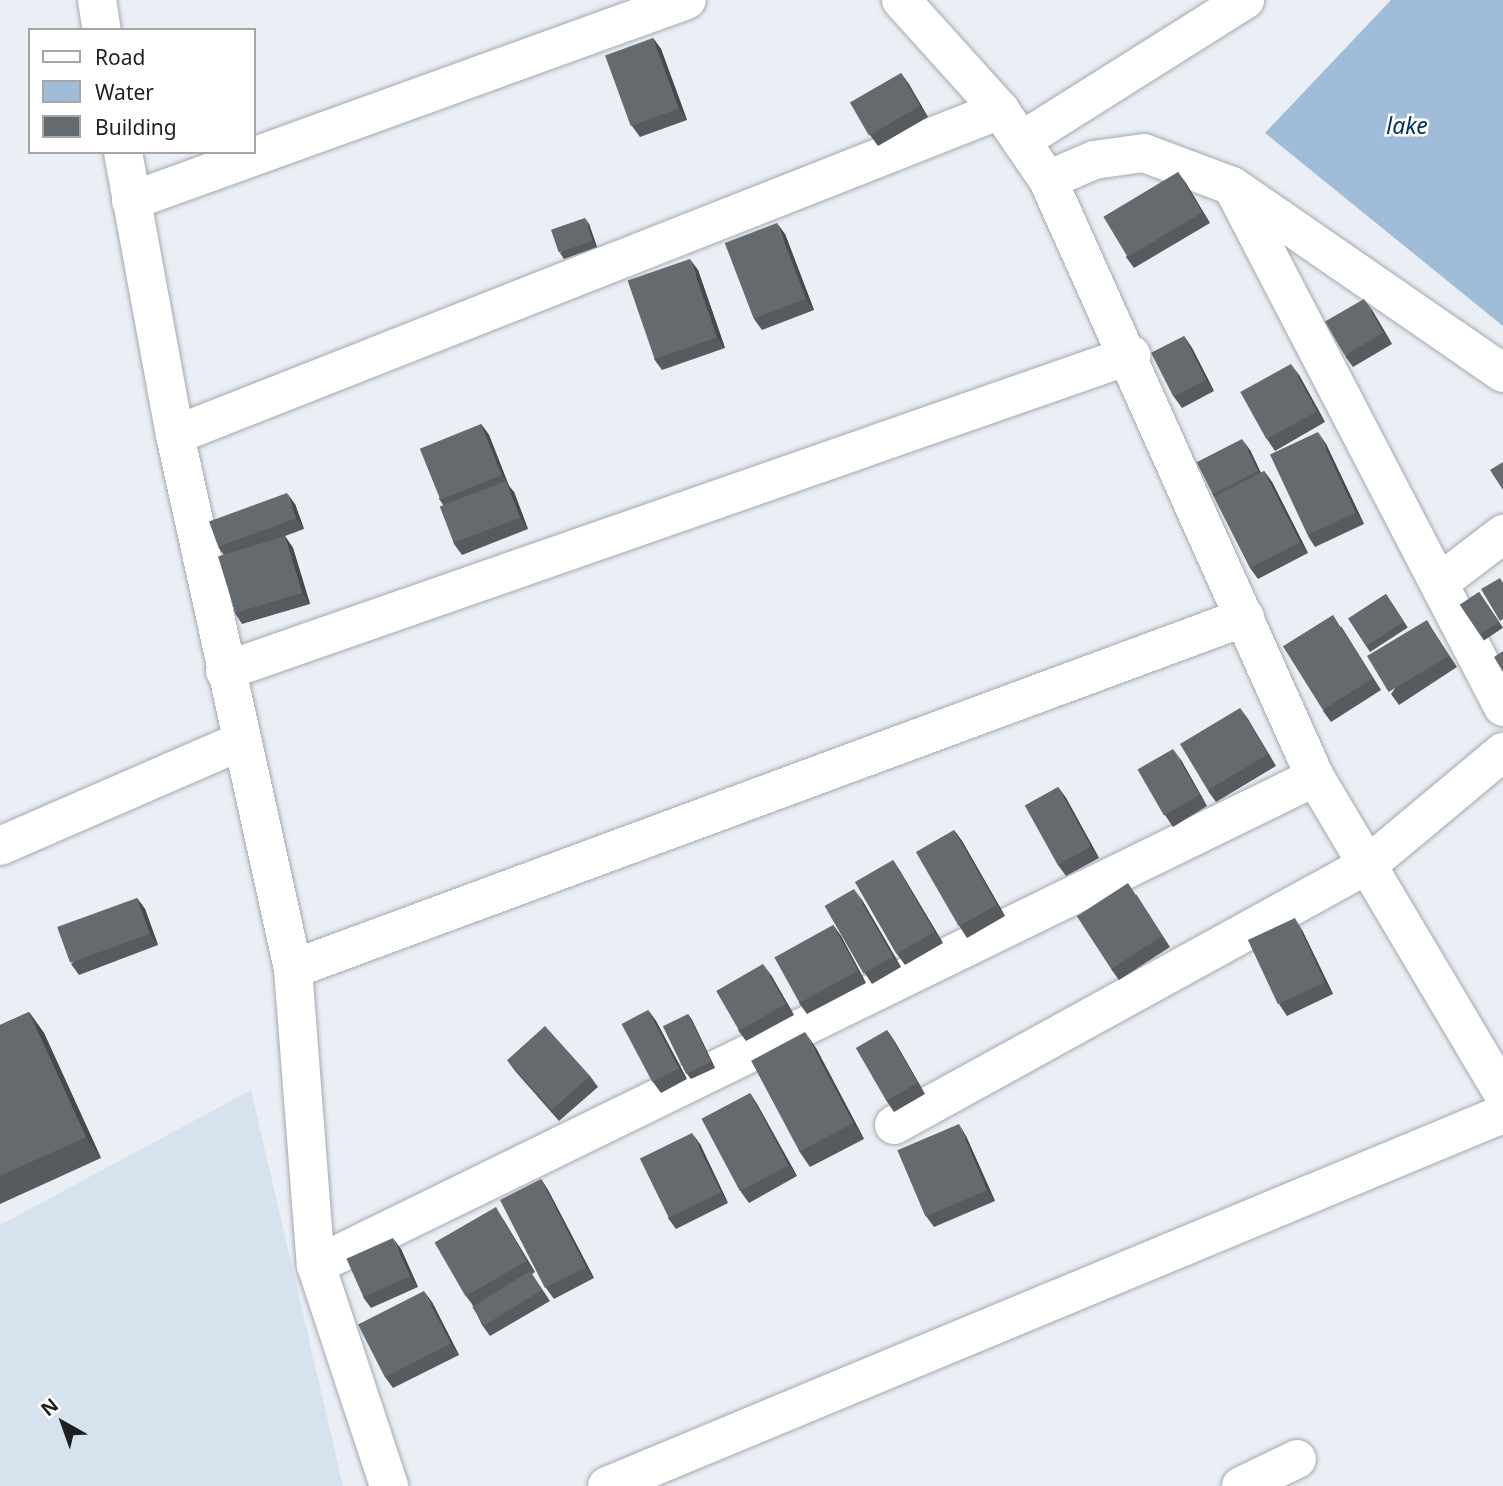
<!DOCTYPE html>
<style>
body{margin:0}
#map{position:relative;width:1503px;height:1486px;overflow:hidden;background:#eaeff5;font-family:"Noto Sans",sans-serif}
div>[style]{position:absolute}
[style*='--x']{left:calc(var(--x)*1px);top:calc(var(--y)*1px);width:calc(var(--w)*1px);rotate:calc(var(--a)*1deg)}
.built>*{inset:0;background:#d6e2ed}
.water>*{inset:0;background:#9fbcd8}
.roads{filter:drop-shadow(0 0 2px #a4a9af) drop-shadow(0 0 2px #a4a9af)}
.minor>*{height:38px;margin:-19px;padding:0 19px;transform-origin:19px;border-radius:19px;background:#fff}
.wall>*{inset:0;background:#575b5f;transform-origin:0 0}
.shaded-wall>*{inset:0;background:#474a4d}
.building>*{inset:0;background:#656a6e;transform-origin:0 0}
span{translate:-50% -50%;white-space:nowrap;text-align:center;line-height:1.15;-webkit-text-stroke:5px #fff;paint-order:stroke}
.water-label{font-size:23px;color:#013155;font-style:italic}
.legend{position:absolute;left:28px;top:28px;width:228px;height:126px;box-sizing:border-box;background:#fff;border:2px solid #a5a5a6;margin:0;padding:9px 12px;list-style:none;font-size:21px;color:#1d1f21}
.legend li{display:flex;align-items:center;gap:14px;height:35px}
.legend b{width:35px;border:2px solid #a5a5a6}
.north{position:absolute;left:28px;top:1388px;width:70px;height:70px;-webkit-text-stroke:5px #fff;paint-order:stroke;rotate:320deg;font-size:19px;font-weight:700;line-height:28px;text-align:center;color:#1d1f21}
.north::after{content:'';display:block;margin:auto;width:24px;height:32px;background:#1d1f21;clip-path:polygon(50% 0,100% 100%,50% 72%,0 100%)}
</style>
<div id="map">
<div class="built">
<i style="clip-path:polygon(251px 1090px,343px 1486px,0 1486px,0 1225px)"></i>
</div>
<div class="water">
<i style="clip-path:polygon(1391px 0,1503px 0,1503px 326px,1265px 133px)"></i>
</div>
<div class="roads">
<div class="minor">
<i style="--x:97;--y:0;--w:30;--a:81"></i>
<i style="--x:901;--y:0;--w:148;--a:48"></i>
<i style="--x:1000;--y:110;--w:85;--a:55.6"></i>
<i style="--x:1048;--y:180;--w:654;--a:65.9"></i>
<i style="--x:1315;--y:777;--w:368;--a:59.3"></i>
<i style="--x:1021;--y:141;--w:265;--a:-32.2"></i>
<i style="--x:123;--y:152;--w:288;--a:79.6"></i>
<i style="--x:175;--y:435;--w:547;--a:77.54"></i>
<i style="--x:293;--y:969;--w:297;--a:85.6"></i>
<i style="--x:316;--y:1265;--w:233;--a:71.7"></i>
<i style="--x:1048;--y:180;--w:50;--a:-23.5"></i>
<i style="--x:1094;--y:160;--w:50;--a:-8"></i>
<i style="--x:1144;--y:153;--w:94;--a:20.6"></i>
<i style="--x:1232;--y:186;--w:329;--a:34.6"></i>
<i style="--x:1232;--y:186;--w:587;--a:62.52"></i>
<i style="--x:131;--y:201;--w:591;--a:-19.88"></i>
<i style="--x:175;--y:435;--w:887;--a:-21.5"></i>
<i style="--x:1439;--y:583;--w:81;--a:-37.4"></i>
<i style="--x:225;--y:671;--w:960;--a:-19.23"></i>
<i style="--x:0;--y:846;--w:263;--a:-23.5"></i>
<i style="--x:293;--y:969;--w:1015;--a:-20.29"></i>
<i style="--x:894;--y:1125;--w:542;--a:-28.79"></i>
<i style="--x:1369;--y:864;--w:175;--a:-39.9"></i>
<i style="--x:316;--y:1265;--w:1112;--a:-26.03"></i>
<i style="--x:607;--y:1486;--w:970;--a:-22.55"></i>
<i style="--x:1241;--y:1486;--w:62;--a:-25.7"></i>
</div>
</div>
<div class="wall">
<i style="clip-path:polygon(653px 38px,661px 49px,687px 120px,640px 137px,632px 126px)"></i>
<i style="clip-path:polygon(901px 73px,928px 117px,878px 146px,870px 135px)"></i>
<i style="clip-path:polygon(1178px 172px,1210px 223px,1134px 268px,1126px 257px)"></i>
<i style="clip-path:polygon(589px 224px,597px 247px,564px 259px,560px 253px)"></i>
<i style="clip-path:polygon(785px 234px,814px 310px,762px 330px,754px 319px)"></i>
<i style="clip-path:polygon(698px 270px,725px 348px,662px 370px,654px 359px)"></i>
<i style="clip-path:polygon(1372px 310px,1392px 344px,1353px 367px,1345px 356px)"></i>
<i style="clip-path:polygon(1184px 336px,1192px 348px,1214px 391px,1182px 408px,1174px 397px)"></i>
<i style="clip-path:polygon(1299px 375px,1325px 422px,1275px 451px,1267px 439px)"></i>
<i style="clip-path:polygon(481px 424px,489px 435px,509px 486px,514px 492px,528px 529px,462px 555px,454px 544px,444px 506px,439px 499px)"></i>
<i style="clip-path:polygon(1326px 444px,1364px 524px,1315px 547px,1308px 536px)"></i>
<i style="clip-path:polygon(1250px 450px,1261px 473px,1264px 471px,1272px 482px,1308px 553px,1258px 579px,1250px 568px,1212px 493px)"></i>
<i style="clip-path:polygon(295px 504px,304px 529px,285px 536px,293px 548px,310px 604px,242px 624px,235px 613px,224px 555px,218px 547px)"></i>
<i style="left:1479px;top:592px;width:43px;height:23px;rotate:56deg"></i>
<i style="left:1386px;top:594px;width:40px;height:45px;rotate:57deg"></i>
<i style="clip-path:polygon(1341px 626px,1381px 690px,1331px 722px,1323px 711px)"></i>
<i style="clip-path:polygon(1434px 632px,1457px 667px,1399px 705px,1391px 694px)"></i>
<i style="clip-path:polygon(1240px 708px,1276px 766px,1216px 802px,1208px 791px)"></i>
<i style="clip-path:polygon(1181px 760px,1207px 806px,1173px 827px,1165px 815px)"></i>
<i style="clip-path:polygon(1058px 787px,1066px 798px,1099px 858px,1066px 876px,1058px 865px)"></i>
<i style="clip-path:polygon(954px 830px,962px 841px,1005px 916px,967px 938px,960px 927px)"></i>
<i style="clip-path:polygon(893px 860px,900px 871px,943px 943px,905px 965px,897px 954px)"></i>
<i style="clip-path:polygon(1136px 894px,1170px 947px,1119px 980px,1111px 969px)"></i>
<i style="clip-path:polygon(137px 898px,145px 909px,158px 945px,79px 975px,71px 964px)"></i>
<i style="clip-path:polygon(862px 900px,901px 967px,872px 984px,864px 972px)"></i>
<i style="clip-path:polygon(833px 925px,841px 936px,866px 983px,807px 1014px,799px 1003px)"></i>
<i style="clip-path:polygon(1302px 930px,1333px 994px,1287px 1016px,1279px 1004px)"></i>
<i style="clip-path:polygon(771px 975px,794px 1015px,746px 1041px,738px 1030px)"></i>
<i style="clip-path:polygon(648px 1010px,656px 1021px,687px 1079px,661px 1093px,653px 1082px)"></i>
<i style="clip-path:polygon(29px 1012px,44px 1033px,101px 1158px,0 1204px,0 1025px)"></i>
<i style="clip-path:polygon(688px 1014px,692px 1020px,715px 1068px,691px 1079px,687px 1074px)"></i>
<i style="clip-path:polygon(887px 1030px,895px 1042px,925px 1094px,894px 1112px,886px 1100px)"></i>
<i style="clip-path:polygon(816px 1048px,864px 1139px,810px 1167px,799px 1151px)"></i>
<i style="clip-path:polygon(507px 1060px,590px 1076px,598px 1087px,559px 1121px,515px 1071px)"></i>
<i style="clip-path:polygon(750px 1093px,757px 1104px,797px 1176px,749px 1203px,741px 1192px)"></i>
<i style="clip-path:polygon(966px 1136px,995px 1201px,934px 1227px,926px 1216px)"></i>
<i style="clip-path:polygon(700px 1144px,728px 1203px,676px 1229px,668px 1218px)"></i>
<i style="clip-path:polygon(541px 1179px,548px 1190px,594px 1278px,554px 1299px,546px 1288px)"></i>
<i style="clip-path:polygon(503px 1219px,535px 1272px,532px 1274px,550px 1301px,490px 1336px,482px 1325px,472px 1304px,466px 1296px)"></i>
<i style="clip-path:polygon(401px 1249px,418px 1287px,371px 1308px,363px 1297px)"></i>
<i style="clip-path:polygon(432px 1302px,459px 1355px,393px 1388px,385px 1377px)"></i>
</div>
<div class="shaded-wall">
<i style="clip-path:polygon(653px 38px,661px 49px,687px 120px,679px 108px)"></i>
<i style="clip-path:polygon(901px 73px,909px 84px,928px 117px,920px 106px)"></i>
<i style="clip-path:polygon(1178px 172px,1186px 183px,1210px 223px,1202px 212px)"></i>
<i style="clip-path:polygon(585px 218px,589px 224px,597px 247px,593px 241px)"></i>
<i style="clip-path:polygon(777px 223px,785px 234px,814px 310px,806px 299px)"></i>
<i style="clip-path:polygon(690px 259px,698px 270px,725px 348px,717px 337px)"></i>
<i style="clip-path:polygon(1364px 299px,1372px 310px,1392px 344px,1384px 333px)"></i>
<i style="clip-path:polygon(1184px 336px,1192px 348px,1214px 391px,1206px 380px)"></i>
<i style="clip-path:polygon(1291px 364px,1299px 375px,1325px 422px,1317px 411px)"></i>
<i style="clip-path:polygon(481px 424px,489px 435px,509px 486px,514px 492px,528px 529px,520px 517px,506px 481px,502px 475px)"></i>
<i style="clip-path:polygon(1318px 432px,1326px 444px,1364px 524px,1356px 512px)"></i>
<i style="clip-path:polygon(1242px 439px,1250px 450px,1265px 482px,1258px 471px)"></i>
<i style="clip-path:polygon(1264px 471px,1272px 482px,1308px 553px,1300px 542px)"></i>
<i style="clip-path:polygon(287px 493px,295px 504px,304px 529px,296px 518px)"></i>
<i style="clip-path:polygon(285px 536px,293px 548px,310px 604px,302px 592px)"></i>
<i style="clip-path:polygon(1240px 708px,1248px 719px,1276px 766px,1268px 754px)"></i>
<i style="clip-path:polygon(1173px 749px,1181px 760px,1207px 806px,1200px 795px)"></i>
<i style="clip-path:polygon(1058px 787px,1066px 798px,1099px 858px,1091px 847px)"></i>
<i style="clip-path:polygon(954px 830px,962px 841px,1005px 916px,997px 905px)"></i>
<i style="clip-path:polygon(893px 860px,900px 871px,943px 943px,935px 932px)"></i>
<i style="clip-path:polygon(854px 889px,862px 900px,901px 967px,893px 956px)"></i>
<i style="clip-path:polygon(137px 898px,145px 909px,158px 945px,150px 934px)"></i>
<i style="clip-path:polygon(1295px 918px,1302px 930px,1333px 994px,1325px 982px)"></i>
<i style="clip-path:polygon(833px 925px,841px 936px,866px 983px,858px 971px)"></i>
<i style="clip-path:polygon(763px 964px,771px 975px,794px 1015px,786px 1004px)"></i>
<i style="clip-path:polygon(648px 1010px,656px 1021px,687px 1079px,679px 1068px)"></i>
<i style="clip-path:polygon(29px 1012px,44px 1033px,101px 1158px,86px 1137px)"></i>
<i style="clip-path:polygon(688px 1014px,692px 1020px,715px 1068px,711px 1062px)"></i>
<i style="clip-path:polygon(887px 1030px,895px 1042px,925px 1094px,918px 1083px)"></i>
<i style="clip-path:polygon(805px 1032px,816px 1048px,864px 1139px,853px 1123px)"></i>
<i style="clip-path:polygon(750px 1093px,757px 1104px,797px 1176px,789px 1165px)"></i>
<i style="clip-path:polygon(959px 1124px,966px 1136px,995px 1201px,987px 1190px)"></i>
<i style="clip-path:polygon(692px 1133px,700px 1144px,728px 1203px,721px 1192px)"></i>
<i style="clip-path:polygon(541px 1179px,548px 1190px,594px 1278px,586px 1267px)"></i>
<i style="clip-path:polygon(496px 1207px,503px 1219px,535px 1272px,527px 1261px)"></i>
<i style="clip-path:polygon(393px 1238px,401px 1249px,418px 1287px,410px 1276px)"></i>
<i style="clip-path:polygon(424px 1291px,432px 1302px,459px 1355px,451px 1344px)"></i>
</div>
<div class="building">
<i style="left:653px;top:38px;width:75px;height:51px;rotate:70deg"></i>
<i style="left:901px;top:73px;width:38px;height:59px;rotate:60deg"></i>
<i style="left:1178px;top:172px;width:47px;height:87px;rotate:59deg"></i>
<i style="left:585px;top:218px;width:24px;height:36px;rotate:71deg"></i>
<i style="left:777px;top:223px;width:81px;height:56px;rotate:69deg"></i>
<i style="left:690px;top:259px;width:83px;height:66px;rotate:71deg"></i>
<i style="left:1364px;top:299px;width:39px;height:45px;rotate:60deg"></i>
<i style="left:1184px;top:336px;width:49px;height:37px;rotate:63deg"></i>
<i style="left:1291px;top:364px;width:54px;height:58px;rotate:61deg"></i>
<i style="left:481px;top:424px;width:55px;height:66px;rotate:68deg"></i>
<i style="left:1318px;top:432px;width:89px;height:53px;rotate:65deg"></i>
<i style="left:1242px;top:439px;width:36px;height:51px;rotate:63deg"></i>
<i style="clip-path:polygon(1503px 462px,1503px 490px,1490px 470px)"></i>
<i style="left:1264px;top:471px;width:80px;height:56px;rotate:63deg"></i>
<i style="left:506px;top:481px;width:39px;height:71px;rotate:69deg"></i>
<i style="left:287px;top:493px;width:27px;height:83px;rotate:70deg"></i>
<i style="left:285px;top:536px;width:59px;height:70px;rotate:73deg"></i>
<i style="clip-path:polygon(1500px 578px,1503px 583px,1503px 619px,1500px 621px,1481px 589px)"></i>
<i style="left:1479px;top:592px;width:36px;height:23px;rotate:56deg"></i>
<i style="left:1386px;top:594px;width:33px;height:45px;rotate:57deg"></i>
<i style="left:1333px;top:615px;width:75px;height:59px;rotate:58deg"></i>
<i style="left:1427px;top:620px;width:42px;height:70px;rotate:59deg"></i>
<i style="clip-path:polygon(1503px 651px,1503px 672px,1494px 657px)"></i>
<i style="left:1240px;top:708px;width:54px;height:70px;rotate:59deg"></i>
<i style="left:1173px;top:749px;width:53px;height:41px;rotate:60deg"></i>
<i style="left:1058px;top:787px;width:68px;height:38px;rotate:61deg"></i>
<i style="left:954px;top:830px;width:86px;height:44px;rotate:60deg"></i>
<i style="left:893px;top:860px;width:83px;height:44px;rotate:60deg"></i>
<i style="left:1128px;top:883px;width:63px;height:61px;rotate:57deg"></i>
<i style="left:854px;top:889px;width:78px;height:34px;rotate:60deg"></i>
<i style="left:137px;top:898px;width:38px;height:85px;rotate:70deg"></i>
<i style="left:1295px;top:918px;width:71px;height:52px;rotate:65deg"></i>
<i style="left:833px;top:925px;width:52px;height:67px;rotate:61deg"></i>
<i style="left:763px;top:964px;width:46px;height:54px;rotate:60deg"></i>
<i style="left:648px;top:1010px;width:66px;height:30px;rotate:62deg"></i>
<i style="clip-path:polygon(29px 1012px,86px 1137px,0 1176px,0 1025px)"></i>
<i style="left:688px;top:1014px;width:53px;height:28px;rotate:64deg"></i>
<i style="left:545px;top:1026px;width:67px;height:51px;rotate:48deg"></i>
<i style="left:887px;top:1030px;width:61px;height:36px;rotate:60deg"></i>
<i style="left:805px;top:1032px;width:103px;height:61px;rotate:62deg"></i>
<i style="left:750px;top:1093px;width:82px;height:55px;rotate:62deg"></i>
<i style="left:959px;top:1124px;width:72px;height:67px;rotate:67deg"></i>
<i style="left:692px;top:1133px;width:66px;height:58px;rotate:64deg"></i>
<i style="left:541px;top:1179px;width:99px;height:46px;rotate:63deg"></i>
<i style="left:496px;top:1207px;width:62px;height:71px;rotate:60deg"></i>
<i style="left:393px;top:1238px;width:42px;height:51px;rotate:66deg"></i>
<i style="left:530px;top:1271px;width:22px;height:68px;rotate:58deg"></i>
<i style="left:424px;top:1291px;width:59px;height:74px;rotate:63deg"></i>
</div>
<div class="water-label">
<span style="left:1407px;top:125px">lake</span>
</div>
<ul class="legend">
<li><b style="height:9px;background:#fff"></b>Road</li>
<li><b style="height:19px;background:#9fbcd8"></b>Water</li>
<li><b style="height:19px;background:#656a6e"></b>Building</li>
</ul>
<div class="north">N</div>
</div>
